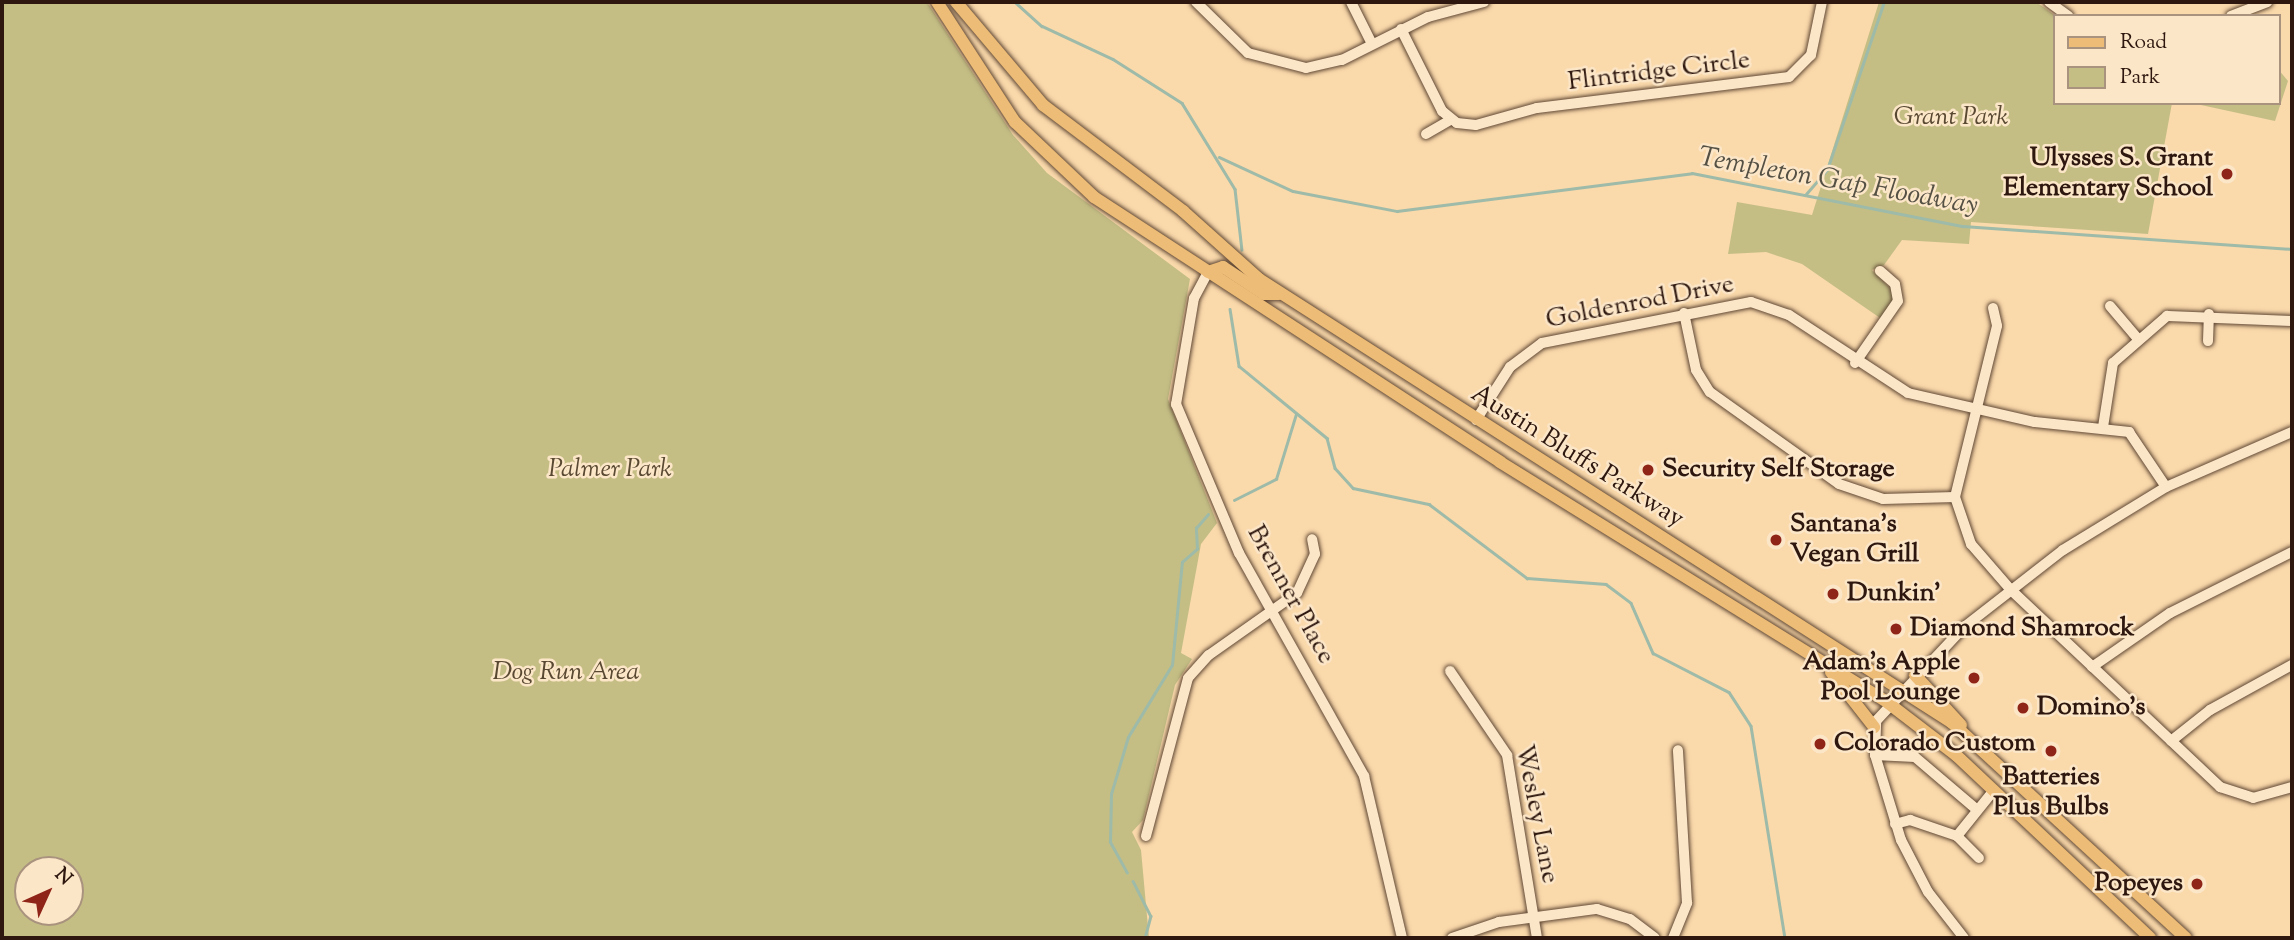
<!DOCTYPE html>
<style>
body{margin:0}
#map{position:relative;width:2294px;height:940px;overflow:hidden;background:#fad9ab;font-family:"Sorts Mill Goudy",serif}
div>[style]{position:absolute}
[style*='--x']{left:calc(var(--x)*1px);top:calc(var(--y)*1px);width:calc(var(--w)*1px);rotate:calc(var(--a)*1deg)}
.green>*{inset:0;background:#c4be85}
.stream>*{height:2.5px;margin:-1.25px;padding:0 1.25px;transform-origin:1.25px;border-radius:1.25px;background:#9ebaa8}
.roads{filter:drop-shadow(0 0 2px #604835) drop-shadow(0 0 2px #604835)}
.minor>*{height:10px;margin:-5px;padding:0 5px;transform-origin:5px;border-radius:5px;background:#fce6c8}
.major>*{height:12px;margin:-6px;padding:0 6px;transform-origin:6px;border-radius:6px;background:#edbc76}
.dots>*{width:19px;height:19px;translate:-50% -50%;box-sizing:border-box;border:4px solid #fce6c8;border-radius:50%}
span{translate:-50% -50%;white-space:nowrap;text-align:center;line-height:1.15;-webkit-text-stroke:5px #fce6c8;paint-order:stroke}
.street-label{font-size:26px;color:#2d170e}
.park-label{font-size:26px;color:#5a4932;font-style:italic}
.poi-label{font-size:26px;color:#2d170e;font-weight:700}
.right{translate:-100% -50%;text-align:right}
.left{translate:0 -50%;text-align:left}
.water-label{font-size:28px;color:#555044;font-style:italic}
.frame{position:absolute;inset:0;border:4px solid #2d170e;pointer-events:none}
.legend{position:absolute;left:2053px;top:14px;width:228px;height:91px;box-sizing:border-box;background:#fce6c8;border:2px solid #a9937e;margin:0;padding:9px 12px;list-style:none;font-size:21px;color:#2d170e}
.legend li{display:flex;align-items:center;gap:14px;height:35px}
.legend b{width:35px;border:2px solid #a9937e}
.north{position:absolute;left:14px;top:856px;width:70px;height:70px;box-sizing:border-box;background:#fce6c8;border:2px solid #a9937e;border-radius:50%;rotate:45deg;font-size:19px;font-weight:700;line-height:28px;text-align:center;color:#2d170e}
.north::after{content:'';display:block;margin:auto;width:24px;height:32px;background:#8f2418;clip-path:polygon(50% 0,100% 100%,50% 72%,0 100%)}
</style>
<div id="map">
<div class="green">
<i style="clip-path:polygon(evenodd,2px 2px,927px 2px,1013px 135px,1047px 173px,1190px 279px,1168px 399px,1217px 523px,1201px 544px,1181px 653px,1192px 659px,1175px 685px,1143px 820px,1132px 832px,1141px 850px,1149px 938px,2px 938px,2px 2px,28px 870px,70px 870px,70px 912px,28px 912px,28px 870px)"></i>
<i style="clip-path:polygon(1879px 2px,2036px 2px,2056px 16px,2054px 103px,2172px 103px,2148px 234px,1971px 222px,1969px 244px,1902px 240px,1884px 265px,1872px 270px,1896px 294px,1883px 320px,1802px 264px,1766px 252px,1728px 254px,1737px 202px,1812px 215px)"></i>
<i style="clip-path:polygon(2278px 69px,2288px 81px,2275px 121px,2201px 105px,2278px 103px)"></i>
</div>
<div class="stream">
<i style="--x:1015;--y:2;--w:36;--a:42"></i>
<i style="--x:1042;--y:26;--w:78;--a:24.9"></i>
<i style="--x:1113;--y:59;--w:82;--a:32.5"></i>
<i style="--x:1182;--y:103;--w:101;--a:58.4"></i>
<i style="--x:1235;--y:189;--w:61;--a:83.5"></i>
<i style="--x:1219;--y:157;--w:81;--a:24.7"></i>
<i style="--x:1293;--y:191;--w:106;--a:10.9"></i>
<i style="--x:1397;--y:211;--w:297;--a:-7.3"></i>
<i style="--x:1692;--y:173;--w:276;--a:11.1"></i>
<i style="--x:1963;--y:226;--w:330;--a:4"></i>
<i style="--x:1806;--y:194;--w:32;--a:-49"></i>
<i style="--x:1827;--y:170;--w:177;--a:-71.3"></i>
<i style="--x:1230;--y:309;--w:58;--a:81"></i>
<i style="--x:1239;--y:366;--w:114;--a:39.3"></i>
<i style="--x:1327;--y:438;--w:31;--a:75"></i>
<i style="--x:1335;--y:468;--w:27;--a:48"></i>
<i style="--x:1353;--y:488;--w:78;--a:11.9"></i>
<i style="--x:1429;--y:504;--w:123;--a:37.1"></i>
<i style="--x:1527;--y:578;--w:79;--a:4.3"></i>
<i style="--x:1606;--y:584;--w:31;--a:37"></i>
<i style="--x:1631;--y:603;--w:55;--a:66.3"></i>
<i style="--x:1653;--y:653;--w:85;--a:27.2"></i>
<i style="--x:1729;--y:692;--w:40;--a:57.1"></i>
<i style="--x:1751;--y:726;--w:215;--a:80.9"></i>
<i style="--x:1234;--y:500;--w:47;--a:-26.6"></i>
<i style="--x:1276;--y:479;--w:68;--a:-72.9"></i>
<i style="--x:1127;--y:873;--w:35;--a:-119"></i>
<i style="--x:1110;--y:842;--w:48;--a:-88.8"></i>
<i style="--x:1111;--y:794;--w:59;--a:-73.4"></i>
<i style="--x:1128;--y:737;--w:84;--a:-58.6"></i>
<i style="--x:1172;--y:665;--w:103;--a:-84.5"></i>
<i style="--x:1182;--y:562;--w:20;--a:-41"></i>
<i style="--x:1197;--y:549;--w:21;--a:-93"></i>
<i style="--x:1196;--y:528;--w:18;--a:-49"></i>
<i style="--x:1133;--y:881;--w:39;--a:63"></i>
<i style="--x:1151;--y:916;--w:23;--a:105"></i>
</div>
<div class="roads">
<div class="minor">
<i style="--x:1196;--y:2;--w:73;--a:44.4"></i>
<i style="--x:1248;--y:53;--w:60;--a:14.5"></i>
<i style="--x:1306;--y:68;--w:37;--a:-13"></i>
<i style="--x:1342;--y:60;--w:96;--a:-26.6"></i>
<i style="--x:1428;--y:17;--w:58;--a:-15"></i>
<i style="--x:1351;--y:2;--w:47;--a:63.4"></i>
<i style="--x:2049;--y:2;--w:24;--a:36"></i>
<i style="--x:2231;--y:16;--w:39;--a:-21"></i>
<i style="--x:1401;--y:29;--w:92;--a:63.4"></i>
<i style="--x:1442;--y:111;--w:19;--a:39"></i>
<i style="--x:1457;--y:123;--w:19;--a:6"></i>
<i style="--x:1476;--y:125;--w:63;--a:-15.6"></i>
<i style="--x:1537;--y:108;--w:254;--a:-7"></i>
<i style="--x:1789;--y:77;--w:31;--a:-45"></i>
<i style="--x:1811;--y:55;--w:54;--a:-78.3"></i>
<i style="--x:1426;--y:134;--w:28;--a:-30"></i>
<i style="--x:1208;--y:272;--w:30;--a:118"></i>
<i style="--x:1194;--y:298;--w:108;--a:99.6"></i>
<i style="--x:1176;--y:404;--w:162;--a:67.1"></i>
<i style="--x:1239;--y:553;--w:256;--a:60.7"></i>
<i style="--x:1364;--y:776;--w:166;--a:76.8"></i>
<i style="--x:2110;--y:306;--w:43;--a:49.7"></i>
<i style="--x:1993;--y:308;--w:18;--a:77"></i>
<i style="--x:1997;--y:326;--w:176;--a:103.8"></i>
<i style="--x:1955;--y:497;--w:50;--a:71.2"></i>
<i style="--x:1971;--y:544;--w:60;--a:49.1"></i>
<i style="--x:2010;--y:589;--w:289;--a:43.3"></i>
<i style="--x:2220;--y:787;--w:35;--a:18"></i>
<i style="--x:2253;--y:798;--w:41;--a:-15.8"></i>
<i style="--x:1684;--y:313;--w:58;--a:78.1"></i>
<i style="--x:1696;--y:370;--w:26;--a:58"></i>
<i style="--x:1710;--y:392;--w:158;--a:35.5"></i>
<i style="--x:1839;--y:484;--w:46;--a:18.8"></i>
<i style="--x:1883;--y:499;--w:72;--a:-1.6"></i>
<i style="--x:2208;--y:341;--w:27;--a:-88"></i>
<i style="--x:1855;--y:363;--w:75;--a:-55.3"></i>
<i style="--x:1898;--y:301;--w:17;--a:-100"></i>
<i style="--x:1895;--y:284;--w:20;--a:-139"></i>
<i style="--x:1476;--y:420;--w:63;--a:-57.3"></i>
<i style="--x:1510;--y:367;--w:40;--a:-37"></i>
<i style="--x:1542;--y:343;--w:213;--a:-11.1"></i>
<i style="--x:1751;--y:302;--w:40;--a:18.9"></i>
<i style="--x:1789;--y:315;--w:142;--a:33.2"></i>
<i style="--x:1908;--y:393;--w:130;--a:12.9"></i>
<i style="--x:2035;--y:422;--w:95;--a:6.1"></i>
<i style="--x:2129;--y:432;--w:66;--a:56.1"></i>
<i style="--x:2103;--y:427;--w:65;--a:-81.1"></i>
<i style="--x:2113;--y:363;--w:72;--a:-41"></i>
<i style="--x:2167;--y:316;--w:125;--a:2.3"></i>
<i style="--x:2092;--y:667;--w:95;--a:-34.7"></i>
<i style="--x:2170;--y:613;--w:136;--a:-26.6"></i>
<i style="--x:1450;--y:671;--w:102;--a:55.8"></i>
<i style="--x:1507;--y:755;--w:185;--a:80.7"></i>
<i style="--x:2171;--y:741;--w:50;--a:-38.5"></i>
<i style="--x:2210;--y:710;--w:94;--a:-28.8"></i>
<i style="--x:1875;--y:755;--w:40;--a:2.9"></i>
<i style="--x:1915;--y:757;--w:80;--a:40.4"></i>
<i style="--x:1895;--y:824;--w:16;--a:-15"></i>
<i style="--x:1910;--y:820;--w:50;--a:18.8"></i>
<i style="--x:1957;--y:836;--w:31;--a:45"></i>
<i style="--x:1146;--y:836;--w:163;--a:-75.1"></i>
<i style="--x:1188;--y:678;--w:31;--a:-48"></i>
<i style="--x:1209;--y:655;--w:108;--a:-35.2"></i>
<i style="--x:1297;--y:593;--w:43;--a:-65.2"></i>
<i style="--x:1315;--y:554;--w:15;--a:-101"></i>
<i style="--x:1957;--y:836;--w:59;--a:-51.2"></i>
<i style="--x:1452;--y:938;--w:50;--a:-18.8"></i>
<i style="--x:1499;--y:922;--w:99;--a:-7.6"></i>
<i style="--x:1597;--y:909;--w:34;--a:17"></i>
<i style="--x:1630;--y:919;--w:31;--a:37"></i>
<i style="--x:1673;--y:938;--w:38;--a:-68"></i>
<i style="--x:1687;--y:903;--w:153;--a:-93.4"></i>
<i style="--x:1964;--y:938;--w:58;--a:-128"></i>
<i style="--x:1928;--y:892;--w:59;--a:-117.4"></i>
<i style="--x:1901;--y:840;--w:89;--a:-107"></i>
<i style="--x:1875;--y:755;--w:34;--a:-88"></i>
<i style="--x:1876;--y:721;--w:129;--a:-46.9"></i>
<i style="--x:1964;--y:627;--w:125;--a:-37.9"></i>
<i style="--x:2063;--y:550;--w:121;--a:-31.5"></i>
<i style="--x:2166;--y:487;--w:137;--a:-23.6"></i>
</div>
<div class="major">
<i style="--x:937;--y:2;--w:143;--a:57"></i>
<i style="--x:1015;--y:122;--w:109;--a:43.5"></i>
<i style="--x:1094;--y:197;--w:485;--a:33.1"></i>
<i style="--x:1500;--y:462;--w:457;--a:31.8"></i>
<i style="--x:1888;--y:703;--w:86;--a:37.4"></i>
<i style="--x:1956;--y:755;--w:267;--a:43.3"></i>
<i style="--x:956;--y:2;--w:135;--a:49.8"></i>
<i style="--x:1043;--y:105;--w:176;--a:37.1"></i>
<i style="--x:1183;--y:211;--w:102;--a:41.8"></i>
<i style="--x:1259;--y:279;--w:822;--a:32.63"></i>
<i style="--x:1951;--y:722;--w:319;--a:42.6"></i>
<i style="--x:1208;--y:272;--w:16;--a:-18"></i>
<i style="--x:1223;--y:267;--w:49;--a:33.4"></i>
<i style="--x:1264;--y:294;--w:15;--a:0"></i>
<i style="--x:1831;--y:672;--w:70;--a:52"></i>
<i style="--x:1915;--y:675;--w:68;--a:47.4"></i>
</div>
</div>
<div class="dots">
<i style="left:2227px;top:174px;background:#8f2418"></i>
<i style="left:1648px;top:470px;background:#8f2418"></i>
<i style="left:1776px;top:540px;background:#8f2418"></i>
<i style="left:1833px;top:594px;background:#8f2418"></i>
<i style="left:1896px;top:629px;background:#8f2418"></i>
<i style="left:1974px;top:678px;background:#8f2418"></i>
<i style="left:2023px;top:708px;background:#8f2418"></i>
<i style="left:1820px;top:744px;background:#8f2418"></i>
<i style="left:2051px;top:751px;background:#8f2418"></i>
<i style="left:2197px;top:884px;background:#8f2418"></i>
</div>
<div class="street-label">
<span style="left:1659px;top:72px;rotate:-7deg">Flintridge Circle</span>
<span style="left:1640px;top:303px;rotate:-11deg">Goldenrod Drive</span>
<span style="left:1577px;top:457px;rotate:32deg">Austin Bluffs Parkway</span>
<span style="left:1290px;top:595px;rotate:61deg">Brenner Place</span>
<span style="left:1536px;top:814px;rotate:79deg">Wesley Lane</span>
</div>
<div class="park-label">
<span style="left:1951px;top:118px">Grant Park</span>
<span style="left:610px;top:470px">Palmer Park</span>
<span style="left:566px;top:673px">Dog Run Area</span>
</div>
<div class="poi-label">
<span class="right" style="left:2213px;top:174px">Ulysses S. Grant<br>Elementary School</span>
<span class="left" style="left:1662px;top:470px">Security Self Storage</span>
<span class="left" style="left:1790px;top:540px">Santana's<br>Vegan Grill</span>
<span class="left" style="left:1847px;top:594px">Dunkin'</span>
<span class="left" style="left:1910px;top:629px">Diamond Shamrock</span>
<span class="right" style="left:1960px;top:678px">Adam's Apple<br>Pool Lounge</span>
<span class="left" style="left:2037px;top:708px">Domino's</span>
<span class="left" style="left:1834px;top:744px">Colorado Custom</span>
<span style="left:2051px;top:793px">Batteries<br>Plus Bulbs</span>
<span class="right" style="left:2183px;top:884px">Popeyes</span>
</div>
<div class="water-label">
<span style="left:1838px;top:182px;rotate:10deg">Templeton Gap Floodway</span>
</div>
<div class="frame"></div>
<ul class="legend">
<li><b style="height:9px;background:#edbc76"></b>Road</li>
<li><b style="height:19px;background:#c4be85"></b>Park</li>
</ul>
<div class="north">N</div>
</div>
